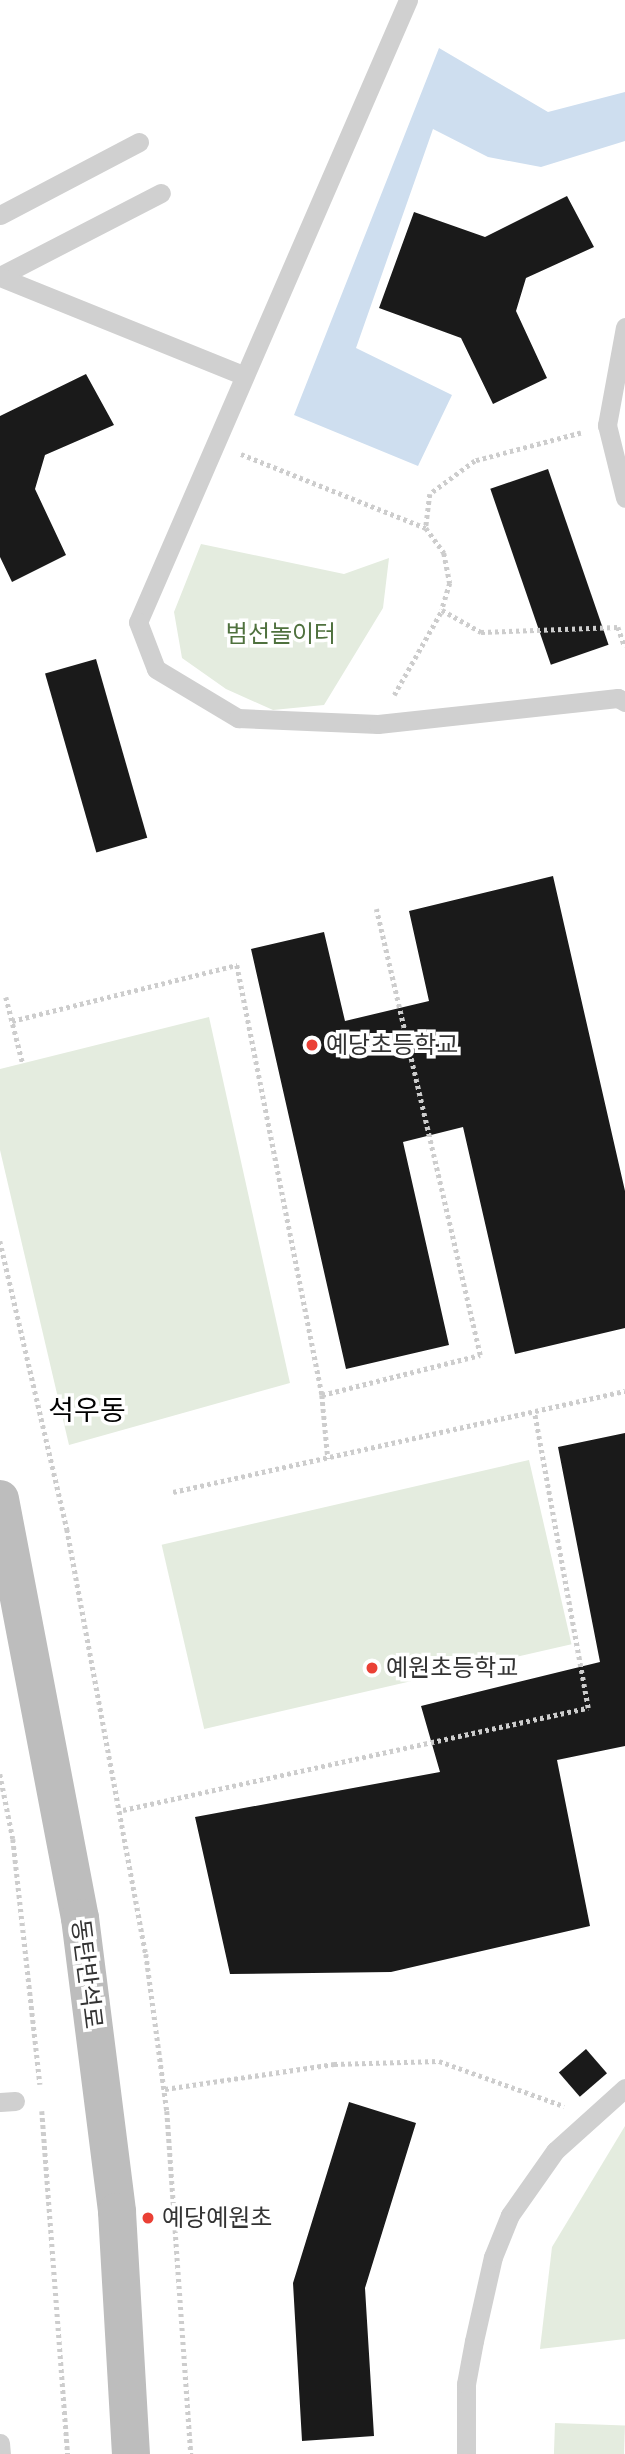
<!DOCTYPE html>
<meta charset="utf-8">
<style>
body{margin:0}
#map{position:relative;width:625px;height:2454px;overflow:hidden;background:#fff;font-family:Jost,"Noto Sans KR",sans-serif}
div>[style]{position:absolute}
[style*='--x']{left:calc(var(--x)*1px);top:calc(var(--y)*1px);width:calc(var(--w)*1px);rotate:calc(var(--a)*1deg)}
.green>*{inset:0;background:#e4ecdf;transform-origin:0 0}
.water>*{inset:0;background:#cedeef}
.building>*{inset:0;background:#1a1a1a;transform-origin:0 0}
.path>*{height:4.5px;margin-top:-2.25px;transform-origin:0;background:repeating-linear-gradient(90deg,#cdcdcd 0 3.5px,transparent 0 7px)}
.lane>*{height:19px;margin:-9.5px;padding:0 9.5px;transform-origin:9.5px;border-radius:9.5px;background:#d0d0d0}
.secondary>*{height:38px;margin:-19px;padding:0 19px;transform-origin:19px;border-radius:19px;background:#bdbdbd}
.dots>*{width:19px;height:19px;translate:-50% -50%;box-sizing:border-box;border:4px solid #fff;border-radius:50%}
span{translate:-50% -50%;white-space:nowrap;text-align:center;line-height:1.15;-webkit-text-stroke:7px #fff;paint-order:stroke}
.park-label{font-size:24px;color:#4f713e}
.poi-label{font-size:24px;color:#333}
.left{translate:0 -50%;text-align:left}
.street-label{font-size:24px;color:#333}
.quarter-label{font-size:28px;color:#000}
</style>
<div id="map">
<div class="green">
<i style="clip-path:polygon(201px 544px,344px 574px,389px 558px,383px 608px,324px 705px,273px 710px,226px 689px,182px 658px,174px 612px)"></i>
<i style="clip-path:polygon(209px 1017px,290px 1383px,69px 1445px,0 1150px,0 1069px)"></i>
<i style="left:529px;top:1460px;width:189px;height:377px;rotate:77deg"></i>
<i style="clip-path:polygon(625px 2126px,625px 2339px,540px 2349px,552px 2247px)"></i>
<i style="left:555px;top:2423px;width:70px;height:31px;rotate:2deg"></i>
</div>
<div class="water">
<i style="clip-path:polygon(439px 48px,548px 112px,625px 92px,625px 141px,541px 167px,488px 157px,433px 129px,356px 348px,452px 395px,418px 466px,294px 415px)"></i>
</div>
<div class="building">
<i style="clip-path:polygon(567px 196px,594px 247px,526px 278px,516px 311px,547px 378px,493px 404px,461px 338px,379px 308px,414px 212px,485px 237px)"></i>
<i style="clip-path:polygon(86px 374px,114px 425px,45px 455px,35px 489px,66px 555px,12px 582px,0 557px,0 416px)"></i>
<i style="left:548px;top:469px;width:186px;height:61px;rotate:71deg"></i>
<i style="left:96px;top:659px;width:186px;height:53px;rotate:74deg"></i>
<i style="clip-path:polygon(553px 876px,625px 1191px,625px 1328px,515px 1354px,463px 1127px,403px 1142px,449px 1345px,346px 1369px,251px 949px,324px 932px,345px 1021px,429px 1001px,409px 911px)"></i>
<i style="clip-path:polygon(625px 1433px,625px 1746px,557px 1760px,590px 1926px,391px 1972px,230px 1974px,195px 1817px,440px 1772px,421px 1706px,600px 1662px,558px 1447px)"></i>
<i style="left:586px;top:2049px;width:32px;height:36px;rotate:49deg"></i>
<i style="clip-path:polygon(349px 2102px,416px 2123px,365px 2288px,374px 2436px,302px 2441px,293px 2283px)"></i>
</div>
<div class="path">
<i style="--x:581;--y:433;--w:110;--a:165.2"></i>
<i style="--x:475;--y:461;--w:56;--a:143.7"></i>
<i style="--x:430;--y:494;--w:34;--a:97"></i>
<i style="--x:426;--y:528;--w:31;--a:54"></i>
<i style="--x:444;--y:553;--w:31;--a:79"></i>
<i style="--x:450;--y:583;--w:28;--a:107"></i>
<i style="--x:442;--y:610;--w:45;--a:29.4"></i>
<i style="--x:481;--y:632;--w:137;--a:-2.1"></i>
<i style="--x:618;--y:627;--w:21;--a:71"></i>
<i style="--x:241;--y:454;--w:199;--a:21.8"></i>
<i style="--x:394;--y:695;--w:98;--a:-60.5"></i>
<i style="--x:6;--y:997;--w:69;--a:75.8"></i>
<i style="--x:12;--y:1021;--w:232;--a:-14"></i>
<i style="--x:237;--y:965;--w:438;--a:78.8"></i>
<i style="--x:322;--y:1395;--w:163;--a:-14.2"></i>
<i style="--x:480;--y:1355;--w:458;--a:-103.1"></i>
<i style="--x:0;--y:1241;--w:296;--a:76.9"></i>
<i style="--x:67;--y:1529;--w:432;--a:79.5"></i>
<i style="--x:146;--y:1954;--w:158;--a:82.4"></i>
<i style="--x:167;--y:2111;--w:344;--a:86"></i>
<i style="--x:322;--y:1395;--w:64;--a:84.6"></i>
<i style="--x:173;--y:1492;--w:463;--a:-12.6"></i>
<i style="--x:0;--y:1774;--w:66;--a:78.7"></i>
<i style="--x:13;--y:1839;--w:247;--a:83.7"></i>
<i style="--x:123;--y:1810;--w:476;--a:-12.4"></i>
<i style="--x:588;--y:1708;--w:301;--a:-100.3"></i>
<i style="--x:165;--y:2089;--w:171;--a:-8.4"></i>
<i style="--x:334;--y:2064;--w:105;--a:-1.6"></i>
<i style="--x:439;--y:2061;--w:133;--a:19.8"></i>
<i style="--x:42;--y:2111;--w:344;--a:85.7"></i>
</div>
<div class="lane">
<i style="--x:408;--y:0;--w:678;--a:113.46"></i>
<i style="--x:138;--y:622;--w:50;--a:69"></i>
<i style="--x:156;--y:669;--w:96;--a:30.9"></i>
<i style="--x:238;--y:718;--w:140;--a:2.5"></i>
<i style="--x:378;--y:724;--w:241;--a:-6.2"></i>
<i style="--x:618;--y:698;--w:8;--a:30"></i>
<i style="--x:0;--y:215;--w:157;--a:-27.7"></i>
<i style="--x:0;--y:276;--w:181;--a:-27.3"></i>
<i style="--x:0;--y:277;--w:262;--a:22"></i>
<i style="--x:625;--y:327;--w:100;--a:100.4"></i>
<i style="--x:607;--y:425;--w:75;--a:76.1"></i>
<i style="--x:0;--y:2102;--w:15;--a:-4"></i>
<i style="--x:0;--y:2443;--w:11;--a:85"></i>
<i style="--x:466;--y:2454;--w:70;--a:-90"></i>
<i style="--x:466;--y:2384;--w:44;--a:-79.5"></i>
<i style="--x:474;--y:2341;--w:86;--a:-77.3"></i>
<i style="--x:493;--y:2257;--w:45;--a:-68"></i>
<i style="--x:510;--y:2215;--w:78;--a:-54.9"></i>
<i style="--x:555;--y:2151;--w:94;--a:-42"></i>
</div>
<div class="secondary">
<i style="--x:0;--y:1499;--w:427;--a:79.2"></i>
<i style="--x:80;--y:1918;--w:296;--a:82.8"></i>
<i style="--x:117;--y:2212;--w:242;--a:86.7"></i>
</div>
<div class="dots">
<i style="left:312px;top:1045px;background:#ea4035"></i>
<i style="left:372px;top:1668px;background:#ea4035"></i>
<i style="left:148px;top:2218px;background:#ea4035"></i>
</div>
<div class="park-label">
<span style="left:281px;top:634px">범선놀이터</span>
</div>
<div class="poi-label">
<span class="left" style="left:326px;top:1045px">예당초등학교</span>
<span class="left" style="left:386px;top:1668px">예원초등학교</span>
<span class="left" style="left:162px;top:2218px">예당예원초</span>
</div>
<div class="street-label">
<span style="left:87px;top:1974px;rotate:83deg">동탄반석로</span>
</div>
<div class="quarter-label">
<span style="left:87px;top:1411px">석우동</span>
</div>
</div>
